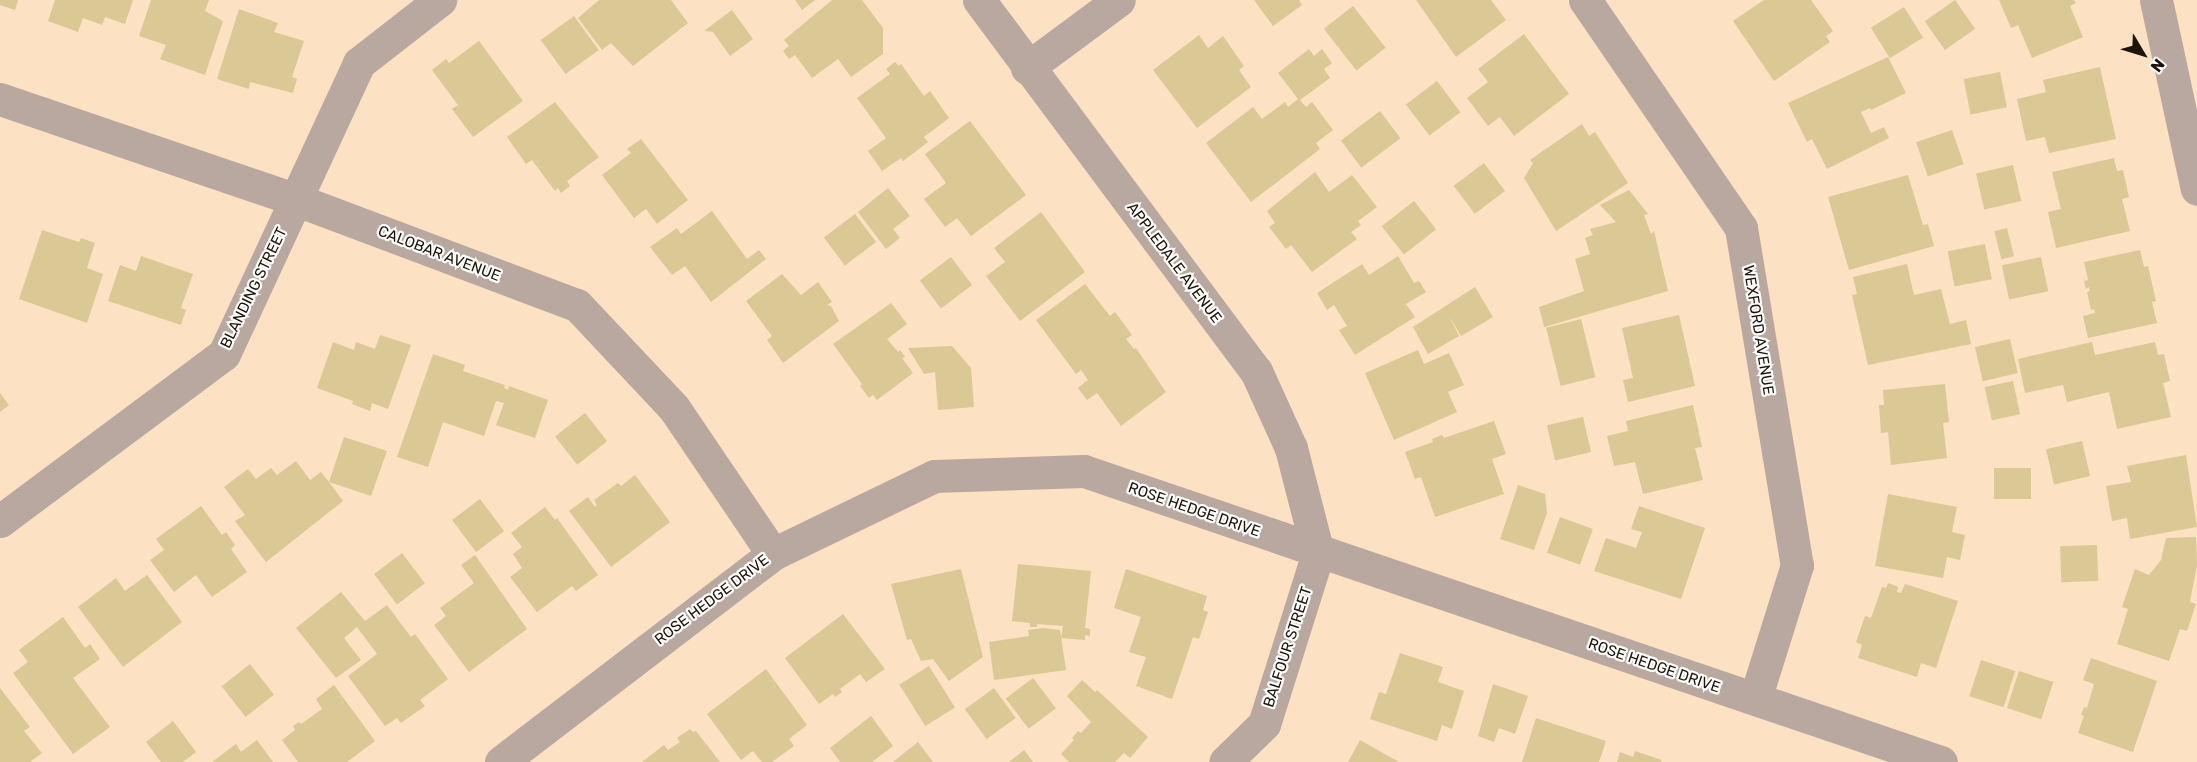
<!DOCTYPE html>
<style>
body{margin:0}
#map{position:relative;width:2197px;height:762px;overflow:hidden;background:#fce1c3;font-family:Rubik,sans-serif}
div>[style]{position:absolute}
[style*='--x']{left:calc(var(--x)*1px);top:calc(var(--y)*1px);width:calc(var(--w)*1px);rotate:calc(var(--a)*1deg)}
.building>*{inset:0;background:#dac994;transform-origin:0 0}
.minor>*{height:33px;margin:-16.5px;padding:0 16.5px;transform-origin:16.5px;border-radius:16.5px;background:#b9a8a0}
span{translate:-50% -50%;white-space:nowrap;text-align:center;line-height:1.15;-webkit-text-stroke:4.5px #fff;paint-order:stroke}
.street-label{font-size:15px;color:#1d1308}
.north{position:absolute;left:2113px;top:24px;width:60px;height:60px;-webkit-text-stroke:4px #fff;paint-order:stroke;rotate:128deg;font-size:16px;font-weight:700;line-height:24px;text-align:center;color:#1d1308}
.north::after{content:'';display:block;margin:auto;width:21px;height:27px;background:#1d1308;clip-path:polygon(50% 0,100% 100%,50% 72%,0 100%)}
</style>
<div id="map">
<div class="building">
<i style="clip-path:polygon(0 0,18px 0,15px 10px,0 5px)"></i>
<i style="clip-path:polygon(55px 0,133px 0,125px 24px,105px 17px,102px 25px,83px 18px,78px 32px,48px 21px)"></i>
<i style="clip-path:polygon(151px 0,209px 0,205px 11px,223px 21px,205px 75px,160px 59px,166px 45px,139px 36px)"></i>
<i style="clip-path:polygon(599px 0,671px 0,688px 23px,633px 66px,611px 43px,602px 50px,578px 18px)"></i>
<i style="clip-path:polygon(795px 0,815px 0,802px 10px)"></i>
<i style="clip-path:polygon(832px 0,862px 0,883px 28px,883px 54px,851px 77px,838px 59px,812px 78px,795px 55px,789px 59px,783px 51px,789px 46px,784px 40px)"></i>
<i style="clip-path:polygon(1254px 0,1299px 0,1302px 5px,1273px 26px)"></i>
<i style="clip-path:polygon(1416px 0,1491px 0,1506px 20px,1456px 57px)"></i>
<i style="clip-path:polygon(1764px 0,1811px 0,1833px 31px,1826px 36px,1830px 42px,1774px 81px,1733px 21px)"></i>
<i style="left:1955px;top:0;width:35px;height:37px;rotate:55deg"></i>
<i style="clip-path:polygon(1999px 0,2074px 0,2076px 3px,2070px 6px,2083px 37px,2032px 58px,2018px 25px,2011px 28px)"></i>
<i style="left:1353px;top:6px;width:53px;height:37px;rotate:52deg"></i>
<i style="left:1904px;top:7px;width:36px;height:39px;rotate:58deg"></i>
<i style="clip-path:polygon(239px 9px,278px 23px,274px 32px,304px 41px,292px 77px,297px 79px,293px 93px,250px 82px,249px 89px,217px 79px)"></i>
<i style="clip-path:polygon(732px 10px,753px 39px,730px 56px,713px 32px,704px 31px)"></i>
<i style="left:574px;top:16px;width:42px;height:41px;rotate:54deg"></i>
<i style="clip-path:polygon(1524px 34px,1569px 94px,1514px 136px,1500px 117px,1488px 126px,1467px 98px,1488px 82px,1478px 69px)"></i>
<i style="clip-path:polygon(1199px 35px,1208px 48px,1223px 36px,1244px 66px,1239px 70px,1251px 87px,1197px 128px,1153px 70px)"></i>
<i style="clip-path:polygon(479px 41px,523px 101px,473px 137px,452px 109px,458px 105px,432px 70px,446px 59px,449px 63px)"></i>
<i style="clip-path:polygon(1309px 49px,1314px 56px,1322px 49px,1332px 63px,1324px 69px,1330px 78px,1300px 100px,1306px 107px,1312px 102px,1333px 130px,1316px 143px,1320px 149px,1251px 202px,1206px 143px,1253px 107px,1262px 119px,1285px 102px,1288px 107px,1298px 99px,1278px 73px)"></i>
<i style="clip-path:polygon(1888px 57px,1906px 93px,1871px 110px,1870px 108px,1861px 112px,1871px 133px,1884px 127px,1889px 138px,1827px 169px,1812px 139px,1807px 142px,1788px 103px)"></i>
<i style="clip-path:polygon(895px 62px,899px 66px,901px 64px,924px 96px,930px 91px,949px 118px,924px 137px,928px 142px,903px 161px,901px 158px,882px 171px,868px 151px,886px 138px,857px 98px,890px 74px,886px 69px)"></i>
<i style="clip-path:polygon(2100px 67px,2116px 139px,2049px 153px,2045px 137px,2026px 141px,2017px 99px,2046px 92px,2043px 80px)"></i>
<i style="left:2000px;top:72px;width:36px;height:37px;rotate:79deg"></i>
<i style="left:1437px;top:81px;width:39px;height:39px;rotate:53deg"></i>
<i style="clip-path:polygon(555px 102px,599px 157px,567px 181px,570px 186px,561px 193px,558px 188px,555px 191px,532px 160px,526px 164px,507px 137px)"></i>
<i style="left:1380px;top:111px;width:34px;height:49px;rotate:53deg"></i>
<i style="clip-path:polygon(970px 121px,1026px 195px,971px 236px,957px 218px,945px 227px,924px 199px,946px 183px,925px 154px)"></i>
<i style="clip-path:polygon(1582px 124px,1589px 136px,1595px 132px,1628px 183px,1556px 231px,1524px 178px,1533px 163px,1530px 160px)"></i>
<i style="left:1952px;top:130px;width:36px;height:38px;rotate:71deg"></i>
<i style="clip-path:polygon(641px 139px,688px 200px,657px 224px,646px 209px,634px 218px,602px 175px,631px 153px,627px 149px)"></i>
<i style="clip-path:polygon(2114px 158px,2117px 171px,2123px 170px,2129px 197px,2122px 199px,2130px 231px,2056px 248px,2048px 212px,2061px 209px,2052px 172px)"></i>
<i style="left:1484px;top:163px;width:35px;height:38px;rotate:53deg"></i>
<i style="left:2013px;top:165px;width:37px;height:38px;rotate:77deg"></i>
<i style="clip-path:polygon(1315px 172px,1329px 192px,1352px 175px,1377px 207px,1358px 221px,1361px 225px,1351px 232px,1357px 239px,1312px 272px,1291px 245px,1286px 249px,1269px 227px,1275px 223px,1267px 211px)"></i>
<i style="clip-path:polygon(1908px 175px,1923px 225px,1928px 224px,1934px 246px,1849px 270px,1828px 197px)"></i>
<i style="clip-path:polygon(888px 188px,910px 216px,893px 229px,900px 238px,886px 249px,858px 212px)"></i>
<i style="clip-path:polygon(1629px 190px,1648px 214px,1644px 215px,1651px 234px,1654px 231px,1668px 291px,1544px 327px,1539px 307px,1584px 291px,1575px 259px,1590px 254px,1585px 238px,1593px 235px,1590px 229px,1616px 222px,1600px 205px)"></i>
<i style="left:1414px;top:201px;width:36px;height:41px;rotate:52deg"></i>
<i style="clip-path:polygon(712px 211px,747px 259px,759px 250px,766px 259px,711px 302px,685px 266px,672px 275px,650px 247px,677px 228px,681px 234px)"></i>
<i style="clip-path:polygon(1041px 212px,1085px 272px,1020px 321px,986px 276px,1005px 262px,994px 248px)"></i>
<i style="left:855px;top:214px;width:35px;height:39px;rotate:53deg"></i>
<i style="left:2007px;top:228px;width:29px;height:13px;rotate:76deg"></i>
<i style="clip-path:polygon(42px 230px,79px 242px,81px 238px,95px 243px,87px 268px,103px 274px,87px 323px,19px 299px)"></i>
<i style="left:1985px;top:244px;width:36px;height:38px;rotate:79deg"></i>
<i style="clip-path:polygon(2140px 250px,2144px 267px,2148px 266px,2156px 301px,2152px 302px,2157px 323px,2088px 338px,2083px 316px,2095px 313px,2094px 309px,2091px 310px,2087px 292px,2090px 291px,2089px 287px,2086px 289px,2084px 281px,2088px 280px,2084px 262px)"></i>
<i style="clip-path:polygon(141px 256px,193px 274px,181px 308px,186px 310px,181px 325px,108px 301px,120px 265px,136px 271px)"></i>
<i style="clip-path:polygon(1398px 256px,1414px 283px,1419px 281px,1426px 292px,1406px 304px,1415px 317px,1355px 355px,1339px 330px,1347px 326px,1334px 305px,1327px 310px,1317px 293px,1362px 264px,1369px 275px)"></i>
<i style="left:951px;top:257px;width:35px;height:39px;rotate:53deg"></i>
<i style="left:2041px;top:257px;width:35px;height:40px;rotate:78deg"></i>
<i style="clip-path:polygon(1907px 264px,1914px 295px,1941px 289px,1950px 324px,1966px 320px,1971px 344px,1868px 365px,1852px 295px,1857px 294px,1853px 277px)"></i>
<i style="clip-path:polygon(782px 274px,801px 295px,818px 282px,832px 302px,827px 305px,831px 306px,839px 321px,783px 363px,767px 340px,772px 336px,746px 301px)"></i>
<i style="clip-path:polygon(1085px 284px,1110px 316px,1115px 312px,1132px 335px,1126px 339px,1134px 349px,1136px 348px,1166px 392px,1121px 426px,1097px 393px,1087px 400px,1078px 388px,1088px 380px,1081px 370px,1076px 374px,1036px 320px)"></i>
<i style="clip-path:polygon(1475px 287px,1493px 317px,1461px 336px,1449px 316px,1459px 336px,1428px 354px,1413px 327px)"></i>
<i style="clip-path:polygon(891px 303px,907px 324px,887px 339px,898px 352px,900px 350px,905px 357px,902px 358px,913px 373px,877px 400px,873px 395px,869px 398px,860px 386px,862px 384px,833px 344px)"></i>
<i style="clip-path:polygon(1679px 315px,1695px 386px,1628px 402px,1623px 380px,1633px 378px,1622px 328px)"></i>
<i style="left:1581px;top:319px;width:60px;height:36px;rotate:76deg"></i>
<i style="clip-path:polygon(380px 335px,411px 345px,388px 409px,372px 403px,370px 411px,352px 404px,353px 401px,317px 388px,333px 342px,354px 350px,356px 342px,375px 349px)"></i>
<i style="left:2010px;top:339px;width:35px;height:36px;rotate:77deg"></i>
<i style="clip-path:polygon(2092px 342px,2095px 355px,2155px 342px,2158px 355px,2164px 354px,2170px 381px,2163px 383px,2171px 417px,2117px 429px,2109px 392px,2067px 402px,2063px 385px,2025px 393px,2018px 359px)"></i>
<i style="clip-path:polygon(952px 346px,971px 368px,974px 407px,938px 410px,935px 372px,924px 374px,908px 348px)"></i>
<i style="clip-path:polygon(1418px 350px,1424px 364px,1449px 353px,1464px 385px,1448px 392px,1457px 412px,1394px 440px,1365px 373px)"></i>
<i style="clip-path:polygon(433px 354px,465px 365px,463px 371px,505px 385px,504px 388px,508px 390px,509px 386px,548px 400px,535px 438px,496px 425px,504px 403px,496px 401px,484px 436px,443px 422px,428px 467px,397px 457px)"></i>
<i style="left:2013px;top:381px;width:34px;height:29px;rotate:78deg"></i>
<i style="clip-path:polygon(1945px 384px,1949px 422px,1943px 423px,1947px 458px,1891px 465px,1888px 432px,1881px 433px,1879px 405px,1884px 405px,1883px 390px)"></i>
<i style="clip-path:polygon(0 393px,9px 405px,0 412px)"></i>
<i style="clip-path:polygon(1693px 405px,1702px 447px,1695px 448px,1703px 480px,1643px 494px,1635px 462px,1614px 466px,1607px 436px,1628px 431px,1626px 421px)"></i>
<i style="left:585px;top:413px;width:36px;height:38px;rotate:52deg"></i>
<i style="left:1583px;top:417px;width:36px;height:37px;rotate:77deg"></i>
<i style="clip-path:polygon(1494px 421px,1506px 454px,1492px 459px,1504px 494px,1435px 517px,1421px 477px,1415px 479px,1405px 452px,1433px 442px,1432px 439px,1442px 435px,1444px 438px)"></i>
<i style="clip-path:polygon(344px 437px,387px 451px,371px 496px,329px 482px,343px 501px,266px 562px,235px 521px,245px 515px,224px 487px,248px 469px,256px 479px,271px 468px,277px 475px,296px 461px,310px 480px,321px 472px,329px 482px)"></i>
<i style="left:2082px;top:441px;width:36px;height:37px;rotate:77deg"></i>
<i style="clip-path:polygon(2186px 455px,2197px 527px,2130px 539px,2127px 518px,2112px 521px,2106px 486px,2131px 482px,2127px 466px)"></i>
<i style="left:2031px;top:468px;width:31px;height:37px;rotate:90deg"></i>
<i style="clip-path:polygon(635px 475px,670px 522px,611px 567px,569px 511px,588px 497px,595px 507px,597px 505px,594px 500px,618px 483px,621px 486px)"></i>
<i style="clip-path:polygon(1518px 485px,1545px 494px,1547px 513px,1534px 550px,1500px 539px)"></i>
<i style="clip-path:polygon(1888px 494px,1957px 507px,1952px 532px,1965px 535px,1960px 560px,1947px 557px,1943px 578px,1875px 566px)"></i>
<i style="left:480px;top:499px;width:40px;height:35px;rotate:53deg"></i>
<i style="clip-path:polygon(201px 506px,222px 535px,226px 532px,235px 545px,231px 549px,247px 572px,212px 597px,196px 575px,174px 592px,150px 560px,164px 550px,156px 539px)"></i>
<i style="clip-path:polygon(1639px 506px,1705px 528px,1681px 599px,1594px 571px,1606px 538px,1636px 548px,1642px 532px,1631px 529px)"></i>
<i style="clip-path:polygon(545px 507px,555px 520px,557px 518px,598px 575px,576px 591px,572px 586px,537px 612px,510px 577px,522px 568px,513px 554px,522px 547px,511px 533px)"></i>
<i style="left:1560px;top:517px;width:35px;height:38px;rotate:20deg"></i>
<i style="clip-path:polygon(2196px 537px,2197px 565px,2190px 602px,2196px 604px,2187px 631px,2180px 629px,2169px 661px,2117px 644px,2128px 609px,2122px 607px,2135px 569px,2149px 575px,2161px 560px,2166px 538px)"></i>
<i style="left:2097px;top:545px;width:36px;height:37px;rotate:88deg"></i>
<i style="left:402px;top:553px;width:38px;height:35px;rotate:53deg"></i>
<i style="clip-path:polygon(475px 555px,527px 629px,469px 672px,434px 625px,446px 616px,440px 608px,474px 583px,461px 565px)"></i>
<i style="clip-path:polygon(1018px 564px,1091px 571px,1085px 628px,1090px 629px,1090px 636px,1085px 635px,1085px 640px,1061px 638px,1063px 626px,1037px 624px,1037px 627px,1030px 627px,1030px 623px,1012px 621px)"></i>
<i style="clip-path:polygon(961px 569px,983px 657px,949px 681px,933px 659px,921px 661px,911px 639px,907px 640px,891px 584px)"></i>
<i style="clip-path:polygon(1126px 569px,1207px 596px,1203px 610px,1208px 612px,1199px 639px,1193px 637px,1172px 699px,1136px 686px,1146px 657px,1129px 652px,1141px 617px,1114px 608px)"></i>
<i style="clip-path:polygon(147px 575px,182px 622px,123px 667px,78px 607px,116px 578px,125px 591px)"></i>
<i style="clip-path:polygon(1888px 583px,1898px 587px,1897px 592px,1901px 593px,1905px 584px,1958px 601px,1936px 668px,1921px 663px,1917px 677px,1858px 658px,1862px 645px,1856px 642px,1865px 616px,1871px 618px,1882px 587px,1886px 588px)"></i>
<i style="clip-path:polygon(341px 592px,365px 621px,387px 605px,411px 637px,415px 634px,448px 679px,420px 700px,425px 706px,401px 723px,397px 718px,385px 726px,348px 676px,377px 654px,357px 627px,344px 638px,361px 660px,336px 678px,296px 628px)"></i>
<i style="clip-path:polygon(843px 614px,885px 669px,866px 682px,860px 674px,840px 689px,842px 692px,835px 697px,833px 694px,819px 704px,785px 658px)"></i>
<i style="clip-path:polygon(63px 617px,85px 648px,90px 644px,100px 659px,73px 678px,110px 727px,73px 754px,13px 673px,28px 662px,19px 650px)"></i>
<i style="clip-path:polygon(1043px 628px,1060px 630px,1066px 670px,994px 680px,989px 642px,1029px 636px,1028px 630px)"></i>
<i style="clip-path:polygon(1400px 653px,1443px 667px,1438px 682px,1464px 691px,1452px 729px,1442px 725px,1437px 741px,1370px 719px,1379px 692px,1386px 694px)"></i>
<i style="clip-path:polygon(2091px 658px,2157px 681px,2133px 752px,2078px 733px,2084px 716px,2081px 715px,2084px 707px,2087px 708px,2094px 684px,2083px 680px)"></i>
<i style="left:1981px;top:660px;width:36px;height:38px;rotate:18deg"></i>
<i style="left:250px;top:664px;width:39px;height:36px;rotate:52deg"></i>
<i style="left:929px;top:666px;width:49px;height:35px;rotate:58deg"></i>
<i style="clip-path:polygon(766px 669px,807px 725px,789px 739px,794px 746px,772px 762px,762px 762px,753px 751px,741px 760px,707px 714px)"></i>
<i style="left:2019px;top:671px;width:36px;height:39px;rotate:18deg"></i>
<i style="left:1033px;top:678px;width:38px;height:34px;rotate:53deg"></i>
<i style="clip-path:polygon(1082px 680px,1095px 692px,1097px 690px,1148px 737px,1130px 758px,1124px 753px,1115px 762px,1069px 762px,1061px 754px,1074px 740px,1072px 738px,1078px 731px,1081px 733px,1091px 722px,1067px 696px)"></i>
<i style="clip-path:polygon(1493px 684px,1528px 696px,1515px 734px,1499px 728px,1494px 742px,1478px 736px)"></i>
<i style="clip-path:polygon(334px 685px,375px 741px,347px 762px,298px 762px,282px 740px,295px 730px,293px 726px,299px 722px,301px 724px,322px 709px,316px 699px)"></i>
<i style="clip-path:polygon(0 688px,30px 727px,24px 731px,42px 753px,30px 762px,0 762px)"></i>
<i style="left:994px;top:688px;width:37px;height:36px;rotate:54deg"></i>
<i style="clip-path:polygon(871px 716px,893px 746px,872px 762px,840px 762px,830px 748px)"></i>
<i style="clip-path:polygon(1536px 718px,1606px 741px,1599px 762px,1522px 762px)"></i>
<i style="clip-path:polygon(173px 721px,196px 752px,183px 762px,161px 762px,146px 742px)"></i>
<i style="clip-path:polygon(690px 729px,693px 732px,696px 731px,720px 762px,642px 762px,664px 745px,668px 750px,680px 742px,677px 738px)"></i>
<i style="clip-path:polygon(257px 740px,273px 762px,212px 762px,236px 744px,241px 752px)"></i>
<i style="clip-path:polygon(1360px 740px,1399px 762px,1348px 762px)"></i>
<i style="clip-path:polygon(918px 742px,933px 762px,893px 762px)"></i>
<i style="clip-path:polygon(1024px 750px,1033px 762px,1009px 762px)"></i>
<i style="clip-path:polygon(1635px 751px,1662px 760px,1661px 762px,1617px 762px,1620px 752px,1633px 757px)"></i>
</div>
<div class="minor">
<i style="--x:979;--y:0;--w:463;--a:53.3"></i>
<i style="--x:1256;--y:371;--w:85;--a:65.6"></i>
<i style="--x:1291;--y:448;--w:108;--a:75.6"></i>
<i style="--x:1318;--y:553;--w:179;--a:107.5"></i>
<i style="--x:1264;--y:724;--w:54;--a:135.7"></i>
<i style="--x:1585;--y:0;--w:276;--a:55.6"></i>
<i style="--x:1741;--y:228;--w:342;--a:80.6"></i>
<i style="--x:1797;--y:565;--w:140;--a:107.4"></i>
<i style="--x:2156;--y:0;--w:193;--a:77.8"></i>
<i style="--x:1027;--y:68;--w:114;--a:-36.5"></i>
<i style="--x:0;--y:99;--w:314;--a:18.8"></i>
<i style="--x:297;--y:200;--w:299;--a:20.6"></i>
<i style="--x:577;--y:305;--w:141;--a:46.7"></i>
<i style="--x:674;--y:408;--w:176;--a:55.9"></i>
<i style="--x:0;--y:521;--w:279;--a:-36.7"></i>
<i style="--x:224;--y:354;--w:321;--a:-65.1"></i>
<i style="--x:359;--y:63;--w:103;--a:-37.9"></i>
<i style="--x:501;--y:762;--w:342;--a:-37.4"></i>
<i style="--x:773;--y:554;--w:179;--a:-25.8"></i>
<i style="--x:934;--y:476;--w:150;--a:-1.9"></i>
<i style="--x:1084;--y:471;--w:905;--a:18.76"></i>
</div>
<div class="street-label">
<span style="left:439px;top:254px;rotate:21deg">CALOBAR AVENUE</span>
<span style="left:1174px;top:263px;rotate:53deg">APPLEDALE AVENUE</span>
<span style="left:254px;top:288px;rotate:-64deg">BLANDING STREET</span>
<span style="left:1758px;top:330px;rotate:81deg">WEXFORD AVENUE</span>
<span style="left:1194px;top:510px;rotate:19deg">ROSE HEDGE DRIVE</span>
<span style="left:712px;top:600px;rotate:-37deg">ROSE HEDGE DRIVE</span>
<span style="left:1288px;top:647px;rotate:-72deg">BALFOUR STREET</span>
<span style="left:1654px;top:666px;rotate:19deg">ROSE HEDGE DRIVE</span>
</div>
<div class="north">N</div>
</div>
